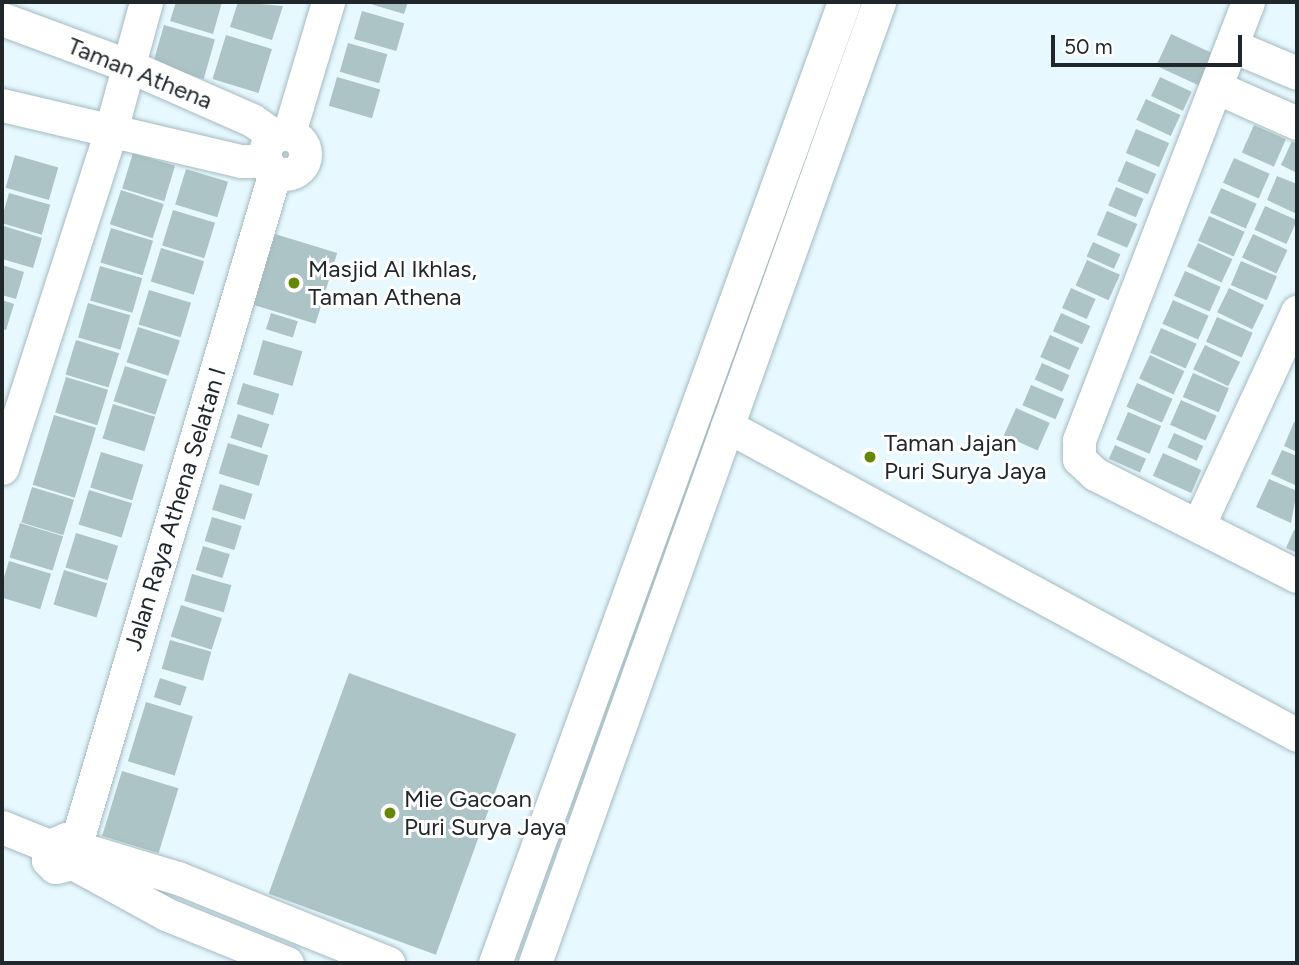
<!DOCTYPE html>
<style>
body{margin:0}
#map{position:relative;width:1299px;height:965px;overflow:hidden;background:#e7f9ff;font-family:Figtree,sans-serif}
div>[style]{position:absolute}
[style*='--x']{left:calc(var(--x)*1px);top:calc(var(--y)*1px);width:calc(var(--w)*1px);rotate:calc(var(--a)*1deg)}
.building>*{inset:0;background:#acc4c5;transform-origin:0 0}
.roads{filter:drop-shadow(0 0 2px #a4bac0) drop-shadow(0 0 2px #a4bac0)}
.minor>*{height:33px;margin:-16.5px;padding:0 16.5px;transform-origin:16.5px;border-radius:16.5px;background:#fff}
.minor>.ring{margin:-16.5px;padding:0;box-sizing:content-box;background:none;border:33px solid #fff;border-radius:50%}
.dots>*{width:19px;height:19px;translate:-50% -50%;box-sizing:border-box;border:4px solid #fff;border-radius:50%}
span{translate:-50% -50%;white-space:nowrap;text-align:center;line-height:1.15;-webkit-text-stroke:6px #fff;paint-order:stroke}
.street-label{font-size:24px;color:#1f272a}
.poi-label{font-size:24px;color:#1f272a}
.left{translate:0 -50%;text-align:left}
.frame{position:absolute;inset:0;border:4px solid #1f272a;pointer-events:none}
.scale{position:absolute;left:1051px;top:35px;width:191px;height:32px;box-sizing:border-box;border:4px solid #1f272a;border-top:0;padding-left:9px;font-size:21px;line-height:24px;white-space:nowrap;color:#1f272a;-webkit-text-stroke:5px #fff;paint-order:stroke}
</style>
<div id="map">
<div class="building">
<i style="clip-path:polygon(176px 2px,222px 2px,213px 34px,170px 21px)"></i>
<i style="clip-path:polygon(238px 2px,283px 6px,272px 40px,230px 27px)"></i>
<i style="clip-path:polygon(364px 2px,408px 2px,404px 14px)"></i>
<i style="left:362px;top:11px;width:44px;height:29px;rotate:16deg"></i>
<i style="left:164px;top:25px;width:53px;height:41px;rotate:16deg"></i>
<i style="left:1171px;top:34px;width:47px;height:35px;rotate:25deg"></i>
<i style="left:226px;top:35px;width:48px;height:46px;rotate:17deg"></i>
<i style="left:348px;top:43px;width:41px;height:30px;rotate:16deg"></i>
<i style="left:337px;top:77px;width:45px;height:30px;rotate:16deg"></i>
<i style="left:1160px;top:77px;width:35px;height:21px;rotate:25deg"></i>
<i style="left:1146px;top:99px;width:38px;height:23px;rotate:25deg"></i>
<i style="left:1254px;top:125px;width:35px;height:30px;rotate:24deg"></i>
<i style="left:1136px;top:129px;width:36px;height:26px;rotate:23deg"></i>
<i style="clip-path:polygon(1292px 141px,1297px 144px,1297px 173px,1281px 165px)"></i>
<i style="left:133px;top:153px;width:44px;height:37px;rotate:17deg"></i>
<i style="left:15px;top:155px;width:45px;height:34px;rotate:16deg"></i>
<i style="left:1234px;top:158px;width:39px;height:27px;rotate:24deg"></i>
<i style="left:1126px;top:161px;width:33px;height:22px;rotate:23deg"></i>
<i style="left:186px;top:169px;width:44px;height:37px;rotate:17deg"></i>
<i style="clip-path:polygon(1277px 176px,1297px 184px,1297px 214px,1267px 200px)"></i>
<i style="left:1116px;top:187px;width:30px;height:20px;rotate:23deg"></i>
<i style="left:1221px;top:188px;width:39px;height:27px;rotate:24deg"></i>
<i style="left:121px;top:190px;width:45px;height:36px;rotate:18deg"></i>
<i style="left:9px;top:193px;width:43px;height:31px;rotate:16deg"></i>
<i style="left:1265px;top:206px;width:35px;height:26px;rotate:24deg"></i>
<i style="left:173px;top:210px;width:44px;height:37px;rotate:17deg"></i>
<i style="left:1107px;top:211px;width:33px;height:26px;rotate:23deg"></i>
<i style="left:1209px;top:216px;width:39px;height:27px;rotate:24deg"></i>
<i style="clip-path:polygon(4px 226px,42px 238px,33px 268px,2px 259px)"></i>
<i style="left:111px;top:228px;width:44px;height:36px;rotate:17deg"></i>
<i style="left:275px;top:234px;width:65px;height:74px;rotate:17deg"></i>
<i style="left:1253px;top:234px;width:38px;height:26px;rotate:25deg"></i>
<i style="left:1093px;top:242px;width:30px;height:16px;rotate:24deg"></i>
<i style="left:1198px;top:243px;width:38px;height:26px;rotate:25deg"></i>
<i style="left:161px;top:248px;width:45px;height:35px;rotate:17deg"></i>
<i style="left:1087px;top:260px;width:36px;height:28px;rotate:24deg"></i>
<i style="left:1241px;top:261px;width:39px;height:26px;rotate:23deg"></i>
<i style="clip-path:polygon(2px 265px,24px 272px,16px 299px,2px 295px)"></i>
<i style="left:100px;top:266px;width:44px;height:36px;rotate:16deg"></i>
<i style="left:1185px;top:271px;width:39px;height:27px;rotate:24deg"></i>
<i style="left:1071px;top:288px;width:27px;height:22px;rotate:24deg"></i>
<i style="left:1229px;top:288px;width:39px;height:27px;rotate:26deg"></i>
<i style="left:149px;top:290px;width:44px;height:36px;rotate:17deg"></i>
<i style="clip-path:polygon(2px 300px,14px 304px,6px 330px,2px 329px)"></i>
<i style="left:1173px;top:300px;width:39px;height:26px;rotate:24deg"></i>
<i style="left:88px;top:303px;width:44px;height:36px;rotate:16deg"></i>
<i style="left:271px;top:313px;width:28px;height:17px;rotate:17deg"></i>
<i style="left:1061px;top:313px;width:32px;height:20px;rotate:24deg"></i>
<i style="left:1217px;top:317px;width:39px;height:27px;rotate:24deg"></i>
<i style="left:138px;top:327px;width:44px;height:37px;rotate:18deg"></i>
<i style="left:1161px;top:328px;width:39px;height:27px;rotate:24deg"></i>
<i style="left:1050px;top:335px;width:32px;height:24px;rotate:24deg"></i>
<i style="left:76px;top:340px;width:45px;height:36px;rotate:17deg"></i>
<i style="left:263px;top:340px;width:41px;height:36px;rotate:16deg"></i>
<i style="left:1205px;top:345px;width:39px;height:27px;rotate:26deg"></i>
<i style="left:1150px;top:355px;width:38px;height:26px;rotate:25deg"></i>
<i style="left:1042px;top:363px;width:30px;height:18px;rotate:24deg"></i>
<i style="left:125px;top:366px;width:44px;height:37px;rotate:18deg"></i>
<i style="left:1193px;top:373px;width:39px;height:26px;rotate:23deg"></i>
<i style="left:66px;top:377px;width:44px;height:37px;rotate:17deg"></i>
<i style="left:243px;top:383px;width:38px;height:22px;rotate:17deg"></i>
<i style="left:1137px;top:383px;width:39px;height:26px;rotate:24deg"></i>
<i style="left:1031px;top:385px;width:36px;height:22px;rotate:23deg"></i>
<i style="left:1181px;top:400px;width:39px;height:27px;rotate:24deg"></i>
<i style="left:113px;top:404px;width:44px;height:36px;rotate:17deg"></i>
<i style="left:1016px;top:408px;width:37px;height:30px;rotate:24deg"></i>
<i style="left:1128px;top:412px;width:36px;height:30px;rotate:23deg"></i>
<i style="left:238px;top:414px;width:33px;height:25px;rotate:18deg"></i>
<i style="left:54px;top:415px;width:44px;height:73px;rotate:17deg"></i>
<i style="clip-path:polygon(1294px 422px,1297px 423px,1297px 452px,1284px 446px)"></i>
<i style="left:1174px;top:433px;width:32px;height:16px;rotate:24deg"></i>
<i style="left:228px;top:443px;width:42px;height:32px;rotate:17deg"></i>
<i style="left:1115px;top:445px;width:34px;height:15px;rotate:24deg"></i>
<i style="clip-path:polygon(1282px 450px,1297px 456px,1297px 486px,1271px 474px)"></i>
<i style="left:101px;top:452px;width:44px;height:37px;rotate:17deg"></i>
<i style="left:1163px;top:453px;width:42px;height:25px;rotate:24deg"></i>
<i style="clip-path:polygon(1269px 479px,1297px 491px,1291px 523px,1256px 507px)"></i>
<i style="left:220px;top:484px;width:34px;height:27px;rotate:17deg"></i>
<i style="left:32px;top:487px;width:44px;height:37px;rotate:17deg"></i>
<i style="left:89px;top:490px;width:45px;height:36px;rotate:17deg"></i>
<i style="left:212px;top:517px;width:31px;height:25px;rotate:17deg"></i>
<i style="left:20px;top:523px;width:45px;height:36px;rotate:17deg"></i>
<i style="clip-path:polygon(1294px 530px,1297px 531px,1297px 553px,1286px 548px)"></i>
<i style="left:76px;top:533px;width:44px;height:36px;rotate:17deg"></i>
<i style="left:203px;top:546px;width:28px;height:25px;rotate:17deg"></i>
<i style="left:9px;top:561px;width:44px;height:37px;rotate:17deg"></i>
<i style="left:64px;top:570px;width:45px;height:36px;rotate:17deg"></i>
<i style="left:192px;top:574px;width:41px;height:28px;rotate:16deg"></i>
<i style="left:181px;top:605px;width:43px;height:33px;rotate:18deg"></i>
<i style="left:170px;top:640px;width:43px;height:30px;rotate:16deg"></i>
<i style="left:349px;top:673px;width:178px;height:235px;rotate:20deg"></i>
<i style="left:160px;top:678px;width:28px;height:20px;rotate:18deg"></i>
<i style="left:146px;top:702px;width:49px;height:62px;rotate:17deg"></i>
<i style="left:122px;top:771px;width:59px;height:68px;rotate:17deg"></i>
</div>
<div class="roads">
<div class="minor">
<i style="--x:1248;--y:2;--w:470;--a:111.1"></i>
<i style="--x:1079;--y:441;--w:18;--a:90"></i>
<i style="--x:1079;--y:459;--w:22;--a:43"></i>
<i style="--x:1095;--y:474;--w:226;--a:26.8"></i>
<i style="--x:2;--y:19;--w:135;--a:20.3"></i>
<i style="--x:129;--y:66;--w:134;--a:23.7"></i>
<i style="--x:252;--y:120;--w:28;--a:35"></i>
<i style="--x:1233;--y:46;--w:69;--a:22.9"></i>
<i style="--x:1218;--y:88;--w:86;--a:23.9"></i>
<i style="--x:2;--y:105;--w:245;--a:13.2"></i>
<i style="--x:241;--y:161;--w:25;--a:0"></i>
<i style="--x:289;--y:133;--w:137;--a:-73.4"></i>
<i class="ring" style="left:265px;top:134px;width:7px;height:7px"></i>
<i style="--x:727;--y:426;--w:648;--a:28.46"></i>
<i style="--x:2;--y:468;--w:355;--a:-72.1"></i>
<i style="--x:111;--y:130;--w:133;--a:-74.7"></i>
<i style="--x:1199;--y:524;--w:234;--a:-65.2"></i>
<i style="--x:2;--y:827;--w:51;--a:22"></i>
<i style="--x:75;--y:847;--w:704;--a:-73.5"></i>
<i style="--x:287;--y:963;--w:131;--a:-158"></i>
<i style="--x:166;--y:914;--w:106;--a:-151.3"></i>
<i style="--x:73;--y:863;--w:18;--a:167"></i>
<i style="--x:55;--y:867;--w:10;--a:-135"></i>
<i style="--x:48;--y:860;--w:14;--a:-86"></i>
<i style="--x:49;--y:846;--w:18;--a:-22"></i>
<i style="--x:66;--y:839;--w:12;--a:42"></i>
<i style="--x:75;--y:847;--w:108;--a:16.8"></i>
<i style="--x:178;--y:878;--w:227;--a:22"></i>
<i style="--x:495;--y:963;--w:1022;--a:-70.04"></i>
<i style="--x:535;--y:963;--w:1021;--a:-70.3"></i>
</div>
</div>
<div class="dots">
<i style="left:294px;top:283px;background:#658704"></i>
<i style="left:870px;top:457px;background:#658704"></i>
<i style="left:390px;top:813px;background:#658704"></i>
</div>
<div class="street-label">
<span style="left:140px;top:73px;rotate:22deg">Taman Athena</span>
<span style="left:175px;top:509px;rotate:-73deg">Jalan Raya Athena Selatan I</span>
</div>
<div class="poi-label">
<span class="left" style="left:308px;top:283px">Masjid Al Ikhlas,<br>Taman Athena</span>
<span class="left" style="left:884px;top:457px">Taman Jajan<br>Puri Surya Jaya</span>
<span class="left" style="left:404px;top:813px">Mie Gacoan<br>Puri Surya Jaya</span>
</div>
<div class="frame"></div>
<div class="scale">50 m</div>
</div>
